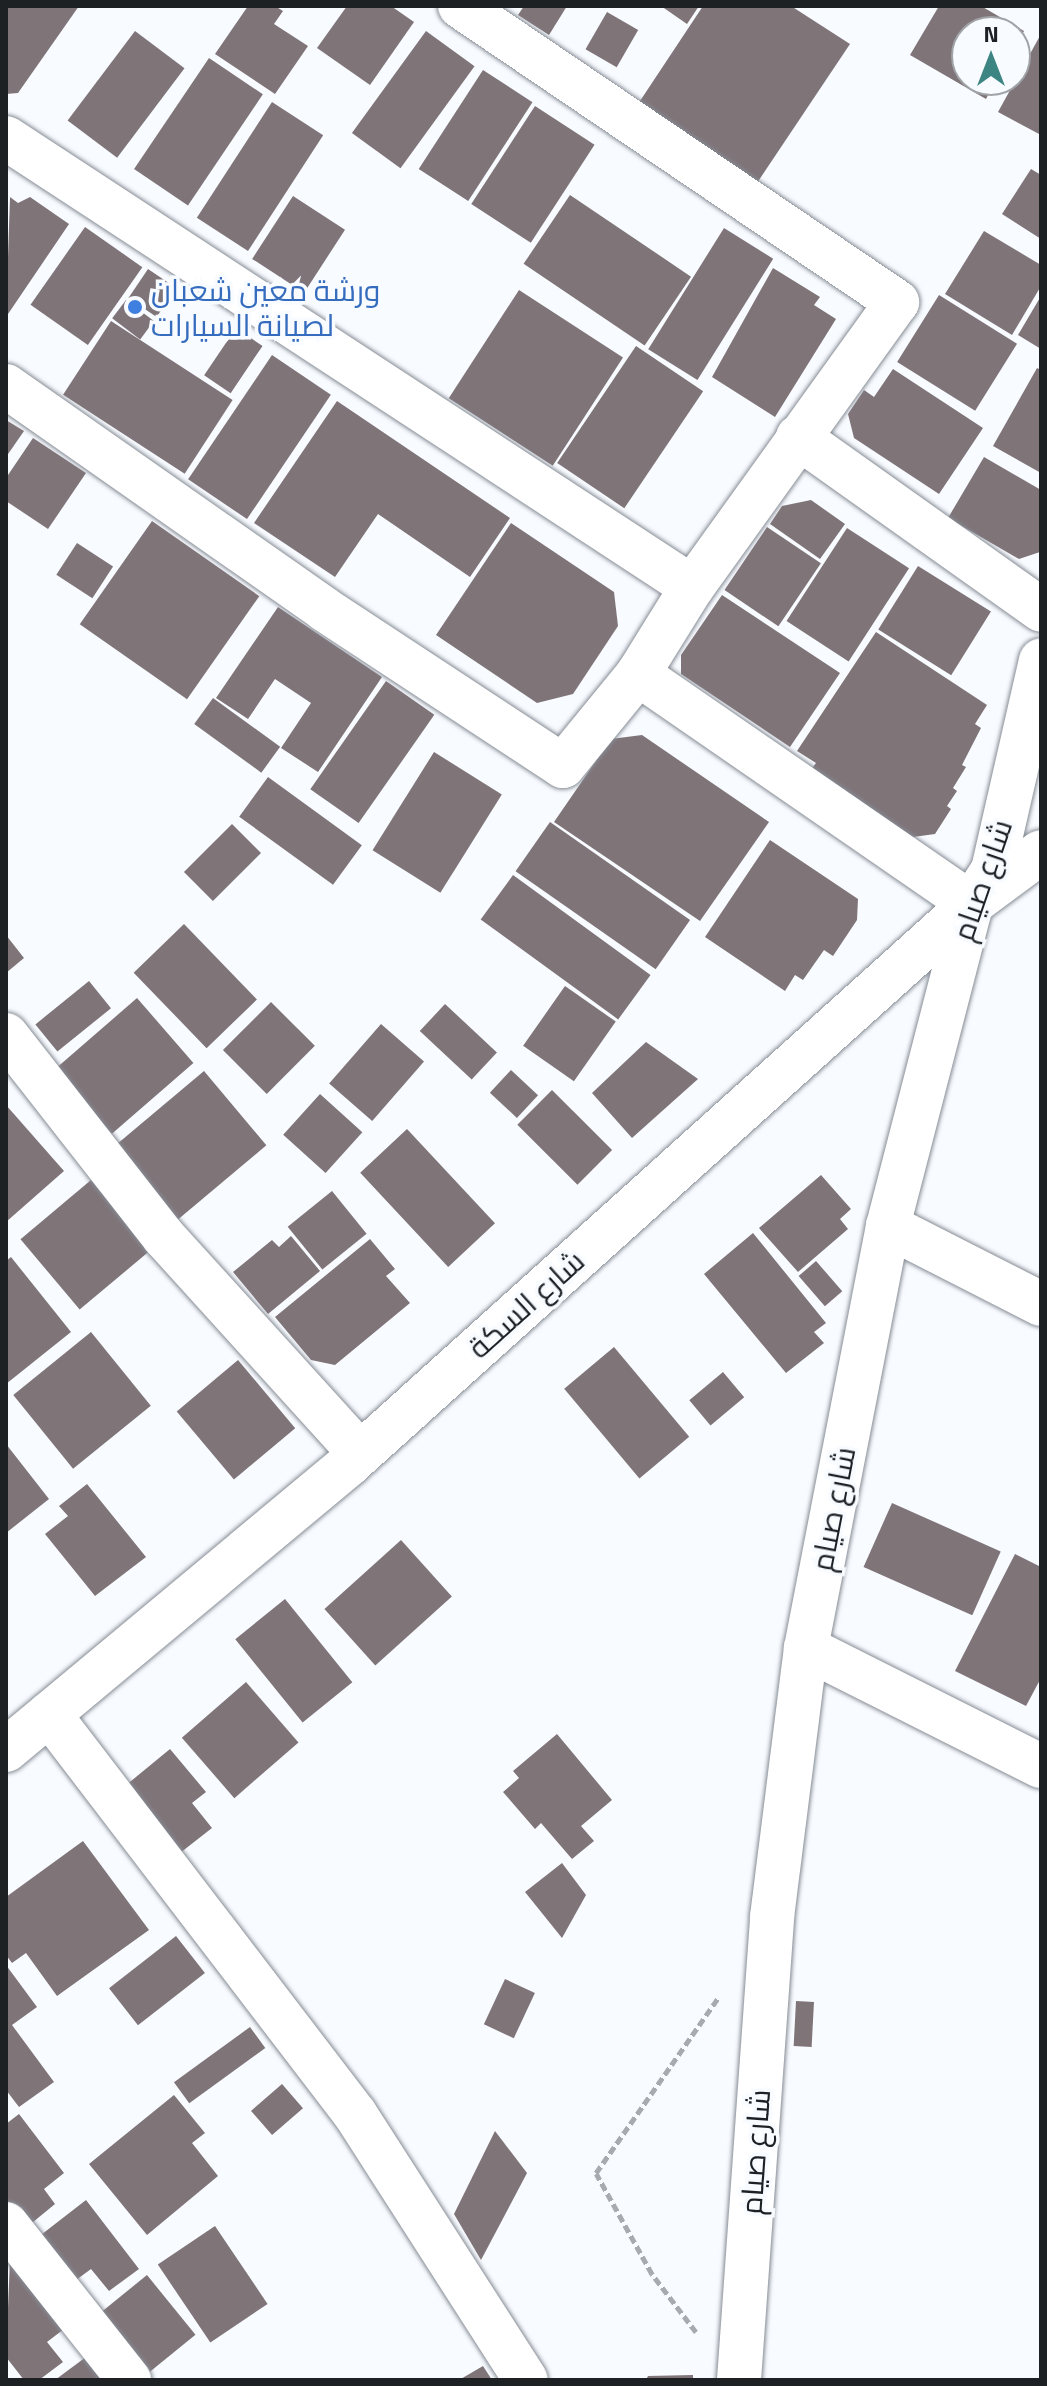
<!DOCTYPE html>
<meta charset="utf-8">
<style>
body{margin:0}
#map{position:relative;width:1047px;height:2386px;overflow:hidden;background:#f8fbff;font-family:"Titillium Web",Cairo,sans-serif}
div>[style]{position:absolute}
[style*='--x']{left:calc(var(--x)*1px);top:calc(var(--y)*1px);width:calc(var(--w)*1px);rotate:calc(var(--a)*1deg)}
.building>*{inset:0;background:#7f7478;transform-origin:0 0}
.path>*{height:5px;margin-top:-2.5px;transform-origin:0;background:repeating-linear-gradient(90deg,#a7aaae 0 8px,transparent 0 12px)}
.roads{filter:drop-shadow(0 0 2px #868c95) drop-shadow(0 0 2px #868c95)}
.minor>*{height:44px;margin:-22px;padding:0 22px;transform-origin:22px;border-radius:22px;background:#fff}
.dots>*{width:22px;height:22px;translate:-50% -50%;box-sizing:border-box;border:4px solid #f8fbff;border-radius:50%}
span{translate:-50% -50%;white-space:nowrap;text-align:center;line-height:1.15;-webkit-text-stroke:7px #f8fbff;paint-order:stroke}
.shop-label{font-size:30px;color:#366cbe}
.left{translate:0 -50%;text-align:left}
.street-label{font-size:30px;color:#1e2124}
.frame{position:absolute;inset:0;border:8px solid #1e2124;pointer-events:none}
.north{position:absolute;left:951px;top:16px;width:80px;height:80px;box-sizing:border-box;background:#f8fbff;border:2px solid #a1a4a7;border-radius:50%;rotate:0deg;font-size:22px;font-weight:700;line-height:32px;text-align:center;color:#1e2124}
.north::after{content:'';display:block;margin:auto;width:28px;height:36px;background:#3d8582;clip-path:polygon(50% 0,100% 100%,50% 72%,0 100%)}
</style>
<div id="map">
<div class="building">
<i style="clip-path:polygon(6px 6px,79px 6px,18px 93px,6px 94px)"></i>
<i style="clip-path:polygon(248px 6px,275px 6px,283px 11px,274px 24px,308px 46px,275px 94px,215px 54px)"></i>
<i style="clip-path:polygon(347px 6px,391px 6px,414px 22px,370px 85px,317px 48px)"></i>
<i style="clip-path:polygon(524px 6px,567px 6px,549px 35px,518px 15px)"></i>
<i style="clip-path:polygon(661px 6px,699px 6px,687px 24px)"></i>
<i style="clip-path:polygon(703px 6px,791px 6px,850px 44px,757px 183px,638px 104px)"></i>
<i style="clip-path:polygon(939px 6px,981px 6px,1024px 31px,1015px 47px,1015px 32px,967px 32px,967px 80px,996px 80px,986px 99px,910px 55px)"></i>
<i style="left:607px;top:12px;width:36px;height:43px;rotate:30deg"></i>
<i style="left:135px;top:31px;width:62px;height:112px;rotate:37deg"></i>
<i style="left:426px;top:31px;width:60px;height:126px;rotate:36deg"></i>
<i style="clip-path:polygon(1041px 34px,1041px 135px,998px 112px)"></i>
<i style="left:209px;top:58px;width:65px;height:134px;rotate:34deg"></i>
<i style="left:483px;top:70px;width:59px;height:118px;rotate:33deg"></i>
<i style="left:272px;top:102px;width:61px;height:138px;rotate:33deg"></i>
<i style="left:535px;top:106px;width:71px;height:117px;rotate:33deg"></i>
<i style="clip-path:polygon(1031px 169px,1041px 175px,1041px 239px,1002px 214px)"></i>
<i style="left:570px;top:195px;width:146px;height:83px;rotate:34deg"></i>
<i style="left:293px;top:196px;width:62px;height:75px;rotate:33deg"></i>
<i style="clip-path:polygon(10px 197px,18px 203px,30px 197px,69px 224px,6px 317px)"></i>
<i style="left:85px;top:227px;width:70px;height:95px;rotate:35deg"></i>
<i style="left:724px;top:228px;width:58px;height:143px;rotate:32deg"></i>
<i style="clip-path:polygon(984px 231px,1041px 265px,1041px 286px,1012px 335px,945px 294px)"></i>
<i style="clip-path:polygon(773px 268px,820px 297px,814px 305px,836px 319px,775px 417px,712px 377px)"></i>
<i style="left:148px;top:269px;width:34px;height:35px;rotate:34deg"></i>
<i style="left:519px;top:290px;width:124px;height:129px;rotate:33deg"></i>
<i style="left:939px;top:295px;width:92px;height:79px;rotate:32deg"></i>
<i style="clip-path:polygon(1041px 296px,1041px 349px,1018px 335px)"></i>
<i style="left:126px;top:300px;width:35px;height:23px;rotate:37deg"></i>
<i style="left:111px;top:321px;width:145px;height:88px;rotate:33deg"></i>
<i style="left:236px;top:328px;width:32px;height:57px;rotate:34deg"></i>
<i style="left:636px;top:346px;width:81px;height:141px;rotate:34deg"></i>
<i style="left:272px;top:355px;width:71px;height:150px;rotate:34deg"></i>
<i style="clip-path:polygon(1037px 368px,1041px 370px,1041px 473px,993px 446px)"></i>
<i style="clip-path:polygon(893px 369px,983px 428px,939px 494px,854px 438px,848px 414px,864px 390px,874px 397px)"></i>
<i style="clip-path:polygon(337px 401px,510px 518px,470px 577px,378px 514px,335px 577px,254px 523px)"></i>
<i style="clip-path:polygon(6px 420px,24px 431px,6px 457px)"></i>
<i style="clip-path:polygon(33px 438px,86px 473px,48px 529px,6px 501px,6px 478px)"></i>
<i style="clip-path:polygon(984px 457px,1041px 490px,1040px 552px,1019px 559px,948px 518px)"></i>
<i style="clip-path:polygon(811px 500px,845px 524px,820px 559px,770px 524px,782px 506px)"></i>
<i style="left:152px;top:521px;width:131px;height:126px;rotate:35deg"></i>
<i style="clip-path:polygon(511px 523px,614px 592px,618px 626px,573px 694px,537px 703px,436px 635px)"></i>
<i style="left:767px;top:527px;width:65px;height:76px;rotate:34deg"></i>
<i style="left:847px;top:528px;width:74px;height:111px;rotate:33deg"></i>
<i style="left:77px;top:543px;width:43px;height:38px;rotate:33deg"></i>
<i style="left:918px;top:566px;width:86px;height:75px;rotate:32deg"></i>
<i style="clip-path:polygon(722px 595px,840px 673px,790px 747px,681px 674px,681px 655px)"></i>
<i style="clip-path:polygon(278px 607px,382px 677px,318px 772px,281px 748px,311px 703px,275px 679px,248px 719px,216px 698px)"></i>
<i style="clip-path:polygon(876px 632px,987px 705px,975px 724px,981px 728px,962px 765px,966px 767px,953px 788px,957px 791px,947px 806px,951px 809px,935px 834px,913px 837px,810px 771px,816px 763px,797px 751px)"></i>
<i style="left:386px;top:681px;width:59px;height:132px;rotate:35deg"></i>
<i style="left:213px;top:698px;width:83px;height:32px;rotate:36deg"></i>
<i style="clip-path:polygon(642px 735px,769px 822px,700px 921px,554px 822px,611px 739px)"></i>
<i style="left:434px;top:752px;width:80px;height:116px;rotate:32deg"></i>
<i style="left:268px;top:777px;width:116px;height:49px;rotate:36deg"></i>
<i style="left:550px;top:822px;width:171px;height:60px;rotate:35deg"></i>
<i style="left:232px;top:824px;width:41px;height:68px;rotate:45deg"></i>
<i style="clip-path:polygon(770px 840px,858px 899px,857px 920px,833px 956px,824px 950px,803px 980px,795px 975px,785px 991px,705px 937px)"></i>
<i style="left:513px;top:875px;width:170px;height:55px;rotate:36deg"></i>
<i style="left:184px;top:924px;width:105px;height:70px;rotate:46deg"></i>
<i style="clip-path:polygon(6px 935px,24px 958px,6px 973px)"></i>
<i style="left:89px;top:981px;width:35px;height:69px;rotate:51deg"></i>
<i style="left:565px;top:986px;width:62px;height:73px;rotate:35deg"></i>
<i style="left:137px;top:998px;width:86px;height:108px;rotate:49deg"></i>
<i style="left:271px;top:1002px;width:62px;height:68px;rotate:45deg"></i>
<i style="left:445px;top:1004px;width:71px;height:37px;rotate:43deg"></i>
<i style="left:381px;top:1024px;width:57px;height:79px;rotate:41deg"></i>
<i style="clip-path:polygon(646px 1042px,698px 1079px,632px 1138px,592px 1093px)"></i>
<i style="left:511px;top:1070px;width:37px;height:31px;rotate:43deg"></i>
<i style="left:204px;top:1071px;width:97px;height:115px;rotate:50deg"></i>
<i style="left:552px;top:1090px;width:85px;height:49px;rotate:45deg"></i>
<i style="left:320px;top:1094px;width:57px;height:55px;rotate:42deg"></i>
<i style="clip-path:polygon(6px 1105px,64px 1171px,6px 1222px)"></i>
<i style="left:407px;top:1129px;width:129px;height:64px;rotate:47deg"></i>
<i style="clip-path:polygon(821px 1175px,851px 1209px,840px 1219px,848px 1229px,798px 1272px,759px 1228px)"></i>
<i style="left:91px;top:1180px;width:92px;height:92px;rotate:50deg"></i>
<i style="left:332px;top:1191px;width:55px;height:57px;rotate:51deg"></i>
<i style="clip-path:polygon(753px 1233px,826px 1323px,814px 1332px,824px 1343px,786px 1373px,704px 1274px)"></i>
<i style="clip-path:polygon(291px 1236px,320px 1271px,268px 1314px,233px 1272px,272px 1240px,279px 1247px)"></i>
<i style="clip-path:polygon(370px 1239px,395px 1269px,386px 1276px,410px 1303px,335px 1365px,311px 1360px,275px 1317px)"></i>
<i style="clip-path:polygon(11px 1257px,71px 1332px,6px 1384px,6px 1261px)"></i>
<i style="left:816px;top:1261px;width:40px;height:23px;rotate:49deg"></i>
<i style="left:91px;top:1332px;width:95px;height:100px;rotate:51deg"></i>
<i style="left:614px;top:1347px;width:117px;height:65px;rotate:50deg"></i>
<i style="left:238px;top:1360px;width:89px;height:80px;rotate:50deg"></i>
<i style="left:723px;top:1372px;width:33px;height:44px;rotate:50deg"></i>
<i style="clip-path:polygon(6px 1444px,49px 1499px,6px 1533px)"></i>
<i style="clip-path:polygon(87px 1484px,146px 1557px,95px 1596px,45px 1534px,68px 1516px,59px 1506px)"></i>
<i style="left:892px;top:1503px;width:119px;height:70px;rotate:24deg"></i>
<i style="left:401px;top:1540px;width:76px;height:103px;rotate:48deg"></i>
<i style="clip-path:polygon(1015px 1554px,1041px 1567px,1041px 1678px,1026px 1706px,955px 1671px)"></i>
<i style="left:285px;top:1599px;width:107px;height:64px;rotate:51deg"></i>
<i style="left:246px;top:1682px;width:80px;height:85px;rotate:49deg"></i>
<i style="clip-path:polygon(557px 1734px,612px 1800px,581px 1826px,594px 1841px,572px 1859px,541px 1823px,535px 1829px,503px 1792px,519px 1778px,513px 1771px)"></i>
<i style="clip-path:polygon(170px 1749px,206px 1792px,192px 1803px,212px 1828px,180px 1853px,125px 1786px)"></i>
<i style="clip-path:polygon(83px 1841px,149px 1930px,57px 1996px,26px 1953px,12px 1963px,6px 1955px,6px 1897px)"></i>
<i style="clip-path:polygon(562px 1863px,586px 1895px,562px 1938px,525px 1892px)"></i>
<i style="left:176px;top:1936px;width:47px;height:85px;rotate:52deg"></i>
<i style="clip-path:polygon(6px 1965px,37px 2007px,12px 2025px,54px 2082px,19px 2107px,6px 2090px)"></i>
<i style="left:505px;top:1979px;width:33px;height:50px;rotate:25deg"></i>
<i style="left:796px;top:2001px;width:18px;height:45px;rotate:3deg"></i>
<i style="left:250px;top:2027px;width:26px;height:94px;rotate:54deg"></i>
<i style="left:282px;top:2084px;width:32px;height:41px;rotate:49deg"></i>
<i style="clip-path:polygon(174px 2095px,205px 2133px,192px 2143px,218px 2176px,147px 2235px,89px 2164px)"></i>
<i style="clip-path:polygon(19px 2114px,64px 2173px,44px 2189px,55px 2204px,27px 2227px,6px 2200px,6px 2124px)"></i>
<i style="clip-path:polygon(495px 2131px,527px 2173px,481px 2260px,454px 2214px)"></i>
<i style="clip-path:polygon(86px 2200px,139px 2269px,109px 2291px,91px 2269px,72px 2283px,37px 2238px)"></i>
<i style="left:215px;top:2226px;width:94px;height:69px;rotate:56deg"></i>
<i style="clip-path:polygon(10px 2259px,64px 2329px,47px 2342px,63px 2362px,39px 2380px,24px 2380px,6px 2357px)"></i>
<i style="left:147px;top:2275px;width:77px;height:61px;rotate:51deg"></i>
<i style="clip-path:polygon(90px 2354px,110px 2380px,55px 2380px)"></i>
<i style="clip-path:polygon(483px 2366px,492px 2380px,459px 2380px)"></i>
<i style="clip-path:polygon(693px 2375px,693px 2380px,646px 2380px,648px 2376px)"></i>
</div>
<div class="path">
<i style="--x:696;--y:2332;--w:73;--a:-127.2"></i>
<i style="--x:652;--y:2274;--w:115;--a:-119"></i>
<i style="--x:596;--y:2173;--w:215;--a:-55.1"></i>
</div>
<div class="roads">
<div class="minor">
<i style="--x:460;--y:6;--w:528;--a:34.11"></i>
<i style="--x:897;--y:302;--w:351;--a:125.7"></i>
<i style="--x:6;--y:138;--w:820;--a:33.21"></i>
<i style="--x:692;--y:587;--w:102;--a:121.8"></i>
<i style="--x:638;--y:674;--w:405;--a:34.6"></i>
<i style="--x:6;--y:386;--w:388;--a:35"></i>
<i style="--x:324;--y:609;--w:286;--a:33.3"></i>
<i style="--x:563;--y:766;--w:119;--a:-50.8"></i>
<i style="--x:798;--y:437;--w:298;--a:35.4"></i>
<i style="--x:6;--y:1035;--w:256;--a:52"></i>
<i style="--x:164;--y:1237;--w:292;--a:47.8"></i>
<i style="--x:888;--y:1226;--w:172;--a:27"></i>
<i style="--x:806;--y:1648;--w:263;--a:26.7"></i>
<i style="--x:49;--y:1714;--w:504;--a:52.58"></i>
<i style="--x:355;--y:2114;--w:316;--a:57.3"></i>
<i style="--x:6;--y:1750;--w:447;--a:-39.8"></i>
<i style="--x:349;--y:1464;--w:837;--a:-42"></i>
<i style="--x:971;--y:904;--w:87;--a:-36.6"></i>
<i style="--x:6;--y:2224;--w:199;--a:51.7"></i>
<i style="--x:739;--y:2380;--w:464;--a:-85.9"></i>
<i style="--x:772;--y:1917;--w:271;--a:-82.8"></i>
<i style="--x:806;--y:1648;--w:430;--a:-79"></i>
<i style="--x:888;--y:1226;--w:333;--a:-75.5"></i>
<i style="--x:971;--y:904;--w:40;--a:-57.1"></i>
<i style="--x:993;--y:870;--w:215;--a:-77.1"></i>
</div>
</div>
<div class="dots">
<i style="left:135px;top:307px;background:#3f7fe0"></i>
</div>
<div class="shop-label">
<span class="left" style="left:151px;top:307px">ورشة معين شعبان<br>لصيانة السيارات</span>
</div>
<div class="street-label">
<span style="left:982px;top:880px;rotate:-71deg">شارع صيام</span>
<span style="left:526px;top:1304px;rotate:-42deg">شارع السكة</span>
<span style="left:833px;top:1509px;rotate:-79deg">شارع صيام</span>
<span style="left:755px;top:2152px;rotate:-86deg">شارع صيام</span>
</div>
<div class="frame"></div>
<div class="north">N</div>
</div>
